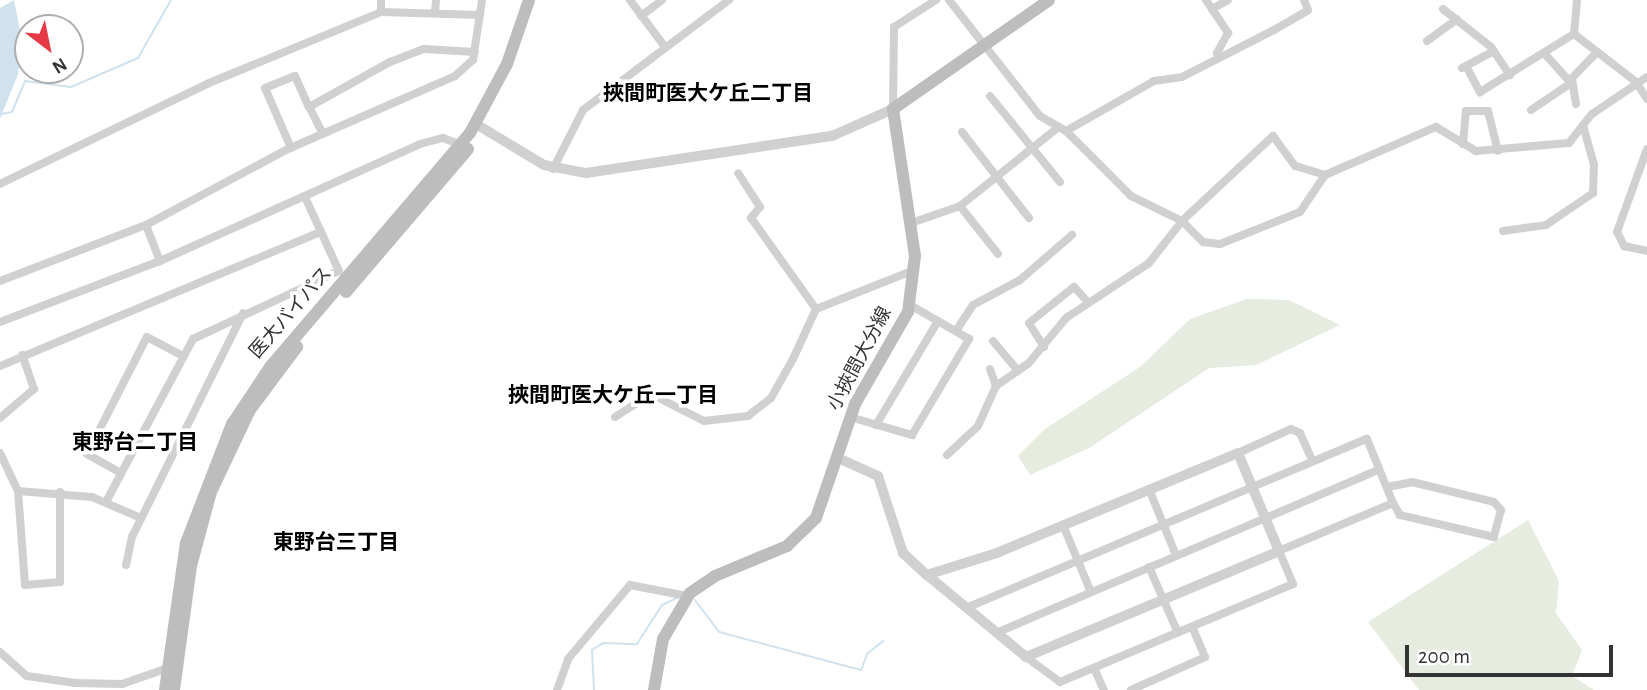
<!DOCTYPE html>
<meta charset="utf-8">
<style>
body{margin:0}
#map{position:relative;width:1647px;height:690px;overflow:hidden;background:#fff;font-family:"Alegreya Sans","Noto Sans JP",sans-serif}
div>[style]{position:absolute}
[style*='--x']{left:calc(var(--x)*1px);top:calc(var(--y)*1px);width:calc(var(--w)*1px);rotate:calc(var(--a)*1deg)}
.green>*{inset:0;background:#e6ecdf}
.water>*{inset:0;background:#cfe2ee}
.stream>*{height:2px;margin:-1px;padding:0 1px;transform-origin:1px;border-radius:1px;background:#cfe2ee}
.minor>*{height:8px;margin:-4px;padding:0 4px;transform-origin:4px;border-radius:4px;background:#d0d0d0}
.tertiary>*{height:10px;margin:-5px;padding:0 5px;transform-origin:5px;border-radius:5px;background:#d0d0d0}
.secondary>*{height:12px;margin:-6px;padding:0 6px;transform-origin:6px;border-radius:6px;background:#bdbdbd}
span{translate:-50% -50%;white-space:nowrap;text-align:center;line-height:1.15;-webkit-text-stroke:7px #fff;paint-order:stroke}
.street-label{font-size:19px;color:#333}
.neighbourhood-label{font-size:21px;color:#000;font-weight:700}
.north{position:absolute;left:14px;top:14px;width:70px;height:70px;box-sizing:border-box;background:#fff;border:2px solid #adadad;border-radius:50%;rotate:148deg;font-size:19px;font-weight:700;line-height:28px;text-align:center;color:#333}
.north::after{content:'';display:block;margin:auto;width:24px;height:32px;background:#e63946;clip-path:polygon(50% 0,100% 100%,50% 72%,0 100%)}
.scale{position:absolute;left:1405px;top:645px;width:208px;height:32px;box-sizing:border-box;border:4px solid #333;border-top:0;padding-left:9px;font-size:21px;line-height:24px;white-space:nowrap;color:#333;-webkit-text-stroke:5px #fff;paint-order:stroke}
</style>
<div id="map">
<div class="green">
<i style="clip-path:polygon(1247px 299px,1289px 300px,1340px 325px,1256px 365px,1209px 368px,1089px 448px,1030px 475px,1018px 456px,1045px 429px,1140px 367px,1190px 319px)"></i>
<i style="clip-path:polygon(1528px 520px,1559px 581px,1556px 613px,1582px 650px,1572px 676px,1594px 690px,1419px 690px,1368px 622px)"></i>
</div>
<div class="water">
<i style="clip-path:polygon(14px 0,22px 41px,18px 74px,0 119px,0 8px)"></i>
</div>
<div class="stream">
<i style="--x:1;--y:114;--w:11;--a:-10"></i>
<i style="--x:12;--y:112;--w:34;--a:-67"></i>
<i style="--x:25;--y:81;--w:46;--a:7.4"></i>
<i style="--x:71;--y:87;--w:73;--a:-23.4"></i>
<i style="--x:138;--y:58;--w:67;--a:-60.4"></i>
<i style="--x:695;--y:600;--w:40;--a:53"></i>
<i style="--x:719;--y:632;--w:147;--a:15"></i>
<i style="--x:861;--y:670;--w:17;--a:-69"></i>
<i style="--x:867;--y:654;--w:21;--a:-39"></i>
<i style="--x:594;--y:690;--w:40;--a:-92.9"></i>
<i style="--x:592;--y:650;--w:13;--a:-32"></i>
<i style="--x:603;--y:643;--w:34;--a:2"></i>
<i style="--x:637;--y:644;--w:46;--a:-57.3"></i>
<i style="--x:662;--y:605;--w:17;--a:-25"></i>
</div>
<div class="minor">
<i style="--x:630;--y:0;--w:59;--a:53.3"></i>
<i style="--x:949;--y:0;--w:147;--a:51.9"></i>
<i style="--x:1040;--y:116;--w:30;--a:30"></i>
<i style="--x:1066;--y:131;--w:101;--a:-29.6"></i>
<i style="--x:1154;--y:81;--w:28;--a:-8"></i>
<i style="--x:1182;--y:77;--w:103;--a:-27.1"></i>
<i style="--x:1274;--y:30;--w:39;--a:-30"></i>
<i style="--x:1308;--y:10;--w:11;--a:-112"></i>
<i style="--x:1206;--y:0;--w:11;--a:56"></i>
<i style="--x:1212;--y:9;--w:18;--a:-29"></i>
<i style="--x:1577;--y:0;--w:34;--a:95"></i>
<i style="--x:1574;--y:34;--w:78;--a:37.7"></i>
<i style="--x:1636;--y:82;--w:20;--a:57"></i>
<i style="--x:1212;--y:9;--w:29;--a:56"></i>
<i style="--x:1228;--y:33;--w:23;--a:119"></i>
<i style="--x:1443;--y:9;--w:61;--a:38.4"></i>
<i style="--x:1491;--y:47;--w:34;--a:56"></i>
<i style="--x:381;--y:12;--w:12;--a:-90"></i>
<i style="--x:435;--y:12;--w:12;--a:-85"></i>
<i style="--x:641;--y:16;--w:26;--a:-37"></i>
<i style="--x:1427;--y:41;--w:37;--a:-36"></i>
<i style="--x:1466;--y:66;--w:30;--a:62"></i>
<i style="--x:1480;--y:92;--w:110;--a:-31.7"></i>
<i style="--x:1462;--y:68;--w:36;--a:-28"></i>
<i style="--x:990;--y:96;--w:111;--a:50.9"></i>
<i style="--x:1576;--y:104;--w:26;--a:-99"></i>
<i style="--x:1572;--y:78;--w:36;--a:-46"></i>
<i style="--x:893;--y:109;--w:82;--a:-89.3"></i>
<i style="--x:894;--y:27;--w:50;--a:-32.7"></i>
<i style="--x:1531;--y:110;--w:48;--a:-34"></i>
<i style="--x:1571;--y:83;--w:39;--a:-132"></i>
<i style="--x:962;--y:132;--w:109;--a:52.1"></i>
<i style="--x:323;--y:134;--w:30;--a:-117"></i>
<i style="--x:309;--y:107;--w:93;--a:-29.1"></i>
<i style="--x:390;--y:62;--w:36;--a:-21"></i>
<i style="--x:424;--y:49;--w:51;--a:3.4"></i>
<i style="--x:1463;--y:144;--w:33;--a:-85"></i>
<i style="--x:1466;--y:111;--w:22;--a:0"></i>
<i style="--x:1488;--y:111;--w:41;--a:76"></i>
<i style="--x:291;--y:148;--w:65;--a:-113.4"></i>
<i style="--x:265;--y:88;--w:32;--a:-22"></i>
<i style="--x:295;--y:76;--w:34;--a:66"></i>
<i style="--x:1647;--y:149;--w:88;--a:109.9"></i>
<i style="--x:1617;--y:232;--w:16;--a:63"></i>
<i style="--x:1624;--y:246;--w:24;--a:12"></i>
<i style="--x:553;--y:169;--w:66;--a:-63"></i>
<i style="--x:583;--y:110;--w:183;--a:-37"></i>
<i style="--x:1325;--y:175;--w:31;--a:-163"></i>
<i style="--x:1295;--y:166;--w:37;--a:-126"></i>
<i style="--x:1273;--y:136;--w:125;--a:137"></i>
<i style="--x:1182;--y:221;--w:30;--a:45"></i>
<i style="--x:1203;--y:242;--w:17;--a:7"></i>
<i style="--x:1220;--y:244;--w:86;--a:-21.8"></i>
<i style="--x:1300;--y:212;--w:45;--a:-56"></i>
<i style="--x:1325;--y:175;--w:121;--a:-23.4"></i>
<i style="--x:1436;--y:127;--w:47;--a:31"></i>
<i style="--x:1476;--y:151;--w:93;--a:-4.9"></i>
<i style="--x:1569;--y:143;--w:37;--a:-52"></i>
<i style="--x:1592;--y:114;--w:66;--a:-33.9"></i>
<i style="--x:0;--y:184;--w:232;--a:-25.8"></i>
<i style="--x:209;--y:83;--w:186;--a:-22.4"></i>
<i style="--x:381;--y:12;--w:99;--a:1.7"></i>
<i style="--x:960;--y:206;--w:61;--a:51.6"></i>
<i style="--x:911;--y:223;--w:52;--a:-19.1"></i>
<i style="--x:960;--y:206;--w:123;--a:-38.7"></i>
<i style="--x:146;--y:225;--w:39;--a:69"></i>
<i style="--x:1503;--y:231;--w:43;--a:-7.9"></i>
<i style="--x:1546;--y:225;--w:57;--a:-34.2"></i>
<i style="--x:1593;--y:193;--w:28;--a:-88"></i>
<i style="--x:1594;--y:165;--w:41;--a:-105.4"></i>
<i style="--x:0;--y:281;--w:156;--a:-21"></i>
<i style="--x:146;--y:225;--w:161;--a:-28.2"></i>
<i style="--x:288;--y:149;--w:182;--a:-23.6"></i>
<i style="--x:455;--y:76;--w:24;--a:-42"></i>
<i style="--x:473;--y:60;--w:61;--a:-81.5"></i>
<i style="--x:816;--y:309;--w:105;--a:-21.7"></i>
<i style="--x:0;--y:322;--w:171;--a:-20.9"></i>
<i style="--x:160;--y:261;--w:285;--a:-24.2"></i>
<i style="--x:420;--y:144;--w:24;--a:-15"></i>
<i style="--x:443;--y:138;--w:19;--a:21"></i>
<i style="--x:956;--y:331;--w:31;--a:-57"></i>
<i style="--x:973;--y:305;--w:53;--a:-28"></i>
<i style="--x:1020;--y:280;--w:69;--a:-40.9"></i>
<i style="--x:993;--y:341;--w:39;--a:50"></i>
<i style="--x:1044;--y:347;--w:28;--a:-122"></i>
<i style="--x:1029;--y:323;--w:58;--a:-38.7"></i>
<i style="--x:1074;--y:287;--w:19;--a:47"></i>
<i style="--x:0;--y:366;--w:348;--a:-22.7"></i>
<i style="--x:990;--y:369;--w:18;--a:71"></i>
<i style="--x:615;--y:417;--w:43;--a:-32.6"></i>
<i style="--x:651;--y:394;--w:59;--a:27"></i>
<i style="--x:704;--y:421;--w:44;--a:-6.5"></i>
<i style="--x:748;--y:416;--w:29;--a:-38"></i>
<i style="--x:771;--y:398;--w:45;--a:-60.6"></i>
<i style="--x:793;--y:359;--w:55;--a:-65.3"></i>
<i style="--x:816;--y:309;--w:112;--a:-125.5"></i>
<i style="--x:751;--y:218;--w:14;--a:-51"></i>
<i style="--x:760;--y:207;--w:40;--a:-122.9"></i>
<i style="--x:850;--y:417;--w:65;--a:16.2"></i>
<i style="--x:912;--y:435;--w:112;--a:-59.3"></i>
<i style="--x:969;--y:339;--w:68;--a:-150"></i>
<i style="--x:0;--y:418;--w:45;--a:-40.5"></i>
<i style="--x:34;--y:389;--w:36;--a:-109"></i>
<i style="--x:876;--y:425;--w:121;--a:-59.2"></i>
<i style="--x:0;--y:453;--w:42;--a:64.7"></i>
<i style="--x:18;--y:491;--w:94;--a:85.7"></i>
<i style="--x:25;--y:585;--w:35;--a:-5"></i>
<i style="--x:60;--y:582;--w:90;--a:-90"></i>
<i style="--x:1238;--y:453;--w:58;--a:-24.4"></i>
<i style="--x:1291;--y:429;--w:10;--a:24"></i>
<i style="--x:1300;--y:433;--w:30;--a:66"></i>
<i style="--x:947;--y:455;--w:42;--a:-43.1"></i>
<i style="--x:978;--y:426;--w:44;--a:-65.8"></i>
<i style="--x:996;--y:386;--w:39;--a:-35"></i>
<i style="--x:1028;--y:364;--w:60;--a:-50.4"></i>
<i style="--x:1066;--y:318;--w:100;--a:-33.5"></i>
<i style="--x:1149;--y:263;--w:53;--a:-51.8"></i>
<i style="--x:1182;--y:221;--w:57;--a:-153.9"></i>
<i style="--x:1131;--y:196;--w:92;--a:-135"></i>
<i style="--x:121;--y:473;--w:39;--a:-151"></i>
<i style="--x:87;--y:454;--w:131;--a:-62.9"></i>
<i style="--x:147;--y:337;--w:38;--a:28"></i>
<i style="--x:1387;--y:487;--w:25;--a:-11"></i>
<i style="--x:1412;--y:482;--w:84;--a:13.7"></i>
<i style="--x:1494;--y:502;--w:11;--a:49"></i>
<i style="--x:1501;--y:510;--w:28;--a:105"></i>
<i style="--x:1494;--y:537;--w:97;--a:-166.8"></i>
<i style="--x:1400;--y:515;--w:14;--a:-120"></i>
<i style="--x:1149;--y:489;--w:71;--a:67.8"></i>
<i style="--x:18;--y:491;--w:74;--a:4.6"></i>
<i style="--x:92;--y:497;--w:53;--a:23.2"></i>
<i style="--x:107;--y:500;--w:183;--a:-61.9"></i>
<i style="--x:193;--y:339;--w:161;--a:-25"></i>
<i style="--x:339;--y:271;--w:81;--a:-114.7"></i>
<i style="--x:1063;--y:525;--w:70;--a:67.4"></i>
<i style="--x:126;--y:565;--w:29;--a:-78"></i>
<i style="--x:132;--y:537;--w:250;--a:-63.6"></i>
<i style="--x:1149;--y:567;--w:72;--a:66.3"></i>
<i style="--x:966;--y:608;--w:435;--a:-22.9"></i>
<i style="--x:1367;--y:439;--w:69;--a:67.9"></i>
<i style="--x:1393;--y:503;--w:124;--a:157.2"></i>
<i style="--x:1279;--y:551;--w:36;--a:67"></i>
<i style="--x:1293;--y:584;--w:253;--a:157.2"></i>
<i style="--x:1060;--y:682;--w:42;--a:-143.7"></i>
<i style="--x:996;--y:633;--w:416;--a:-23.1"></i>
<i style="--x:0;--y:652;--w:36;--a:42"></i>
<i style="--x:27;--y:676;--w:49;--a:8.3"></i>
<i style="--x:75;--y:683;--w:47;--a:1.2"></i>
<i style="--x:122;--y:684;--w:46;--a:-19.2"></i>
<i style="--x:1094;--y:668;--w:24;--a:66"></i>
<i style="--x:557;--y:690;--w:33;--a:-70"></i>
<i style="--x:568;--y:659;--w:97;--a:-50"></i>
<i style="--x:630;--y:585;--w:58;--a:10.9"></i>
<i style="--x:1131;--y:690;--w:81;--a:-24"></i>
<i style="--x:1205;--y:657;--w:33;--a:-113"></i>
</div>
<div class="tertiary">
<i style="--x:476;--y:124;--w:79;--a:31.1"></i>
<i style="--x:544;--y:165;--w:43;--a:10.8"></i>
<i style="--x:586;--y:173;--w:249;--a:-8.6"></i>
<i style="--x:832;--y:136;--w:67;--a:-23.9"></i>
<i style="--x:838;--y:458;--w:44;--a:24.2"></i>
<i style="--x:878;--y:476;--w:81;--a:72"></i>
<i style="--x:903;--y:553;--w:33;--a:43"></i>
<i style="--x:927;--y:575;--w:129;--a:39.6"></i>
<i style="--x:1026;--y:657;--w:274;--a:-22.7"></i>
<i style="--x:1279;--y:551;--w:106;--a:-112.7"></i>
<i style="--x:1238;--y:453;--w:261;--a:157.5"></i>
<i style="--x:997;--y:553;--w:73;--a:162.6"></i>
</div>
<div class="secondary">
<i style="--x:346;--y:292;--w:188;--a:-49.5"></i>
<i style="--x:165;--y:690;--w:148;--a:-81.9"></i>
<i style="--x:186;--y:543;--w:128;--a:-68.9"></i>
<i style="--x:232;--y:424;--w:69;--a:-56.3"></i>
<i style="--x:270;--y:367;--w:308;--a:-49.5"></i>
<i style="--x:470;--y:133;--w:78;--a:-61.8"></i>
<i style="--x:507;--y:64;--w:68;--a:-71"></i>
<i style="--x:174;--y:690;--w:125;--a:-82.2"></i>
<i style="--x:191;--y:566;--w:77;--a:-74.9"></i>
<i style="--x:211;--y:492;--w:91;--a:-64.6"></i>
<i style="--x:250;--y:410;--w:79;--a:-53.3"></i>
<i style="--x:654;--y:690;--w:52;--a:-80"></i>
<i style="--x:663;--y:639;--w:53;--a:-59.6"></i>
<i style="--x:690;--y:593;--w:30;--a:-34"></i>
<i style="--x:715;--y:576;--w:78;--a:-22.6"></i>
<i style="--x:787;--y:546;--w:40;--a:-44"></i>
<i style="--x:816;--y:518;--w:120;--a:-71.1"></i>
<i style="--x:855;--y:404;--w:106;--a:-60.1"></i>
<i style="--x:908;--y:312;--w:56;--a:-82.9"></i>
<i style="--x:915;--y:256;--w:149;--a:-98.5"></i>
<i style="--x:893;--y:109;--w:190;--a:-34.9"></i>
</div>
<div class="street-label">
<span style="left:291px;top:313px;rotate:-49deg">医大バイパス</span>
<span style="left:860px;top:359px;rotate:-62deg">小挾間大分線</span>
</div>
<div class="neighbourhood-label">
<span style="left:708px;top:94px">挾間町医大ケ丘二丁目</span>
<span style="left:613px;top:396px">挾間町医大ケ丘一丁目</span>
<span style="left:135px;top:443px">東野台二丁目</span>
<span style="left:336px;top:543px">東野台三丁目</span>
</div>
<div class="north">N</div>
<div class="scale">200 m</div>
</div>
